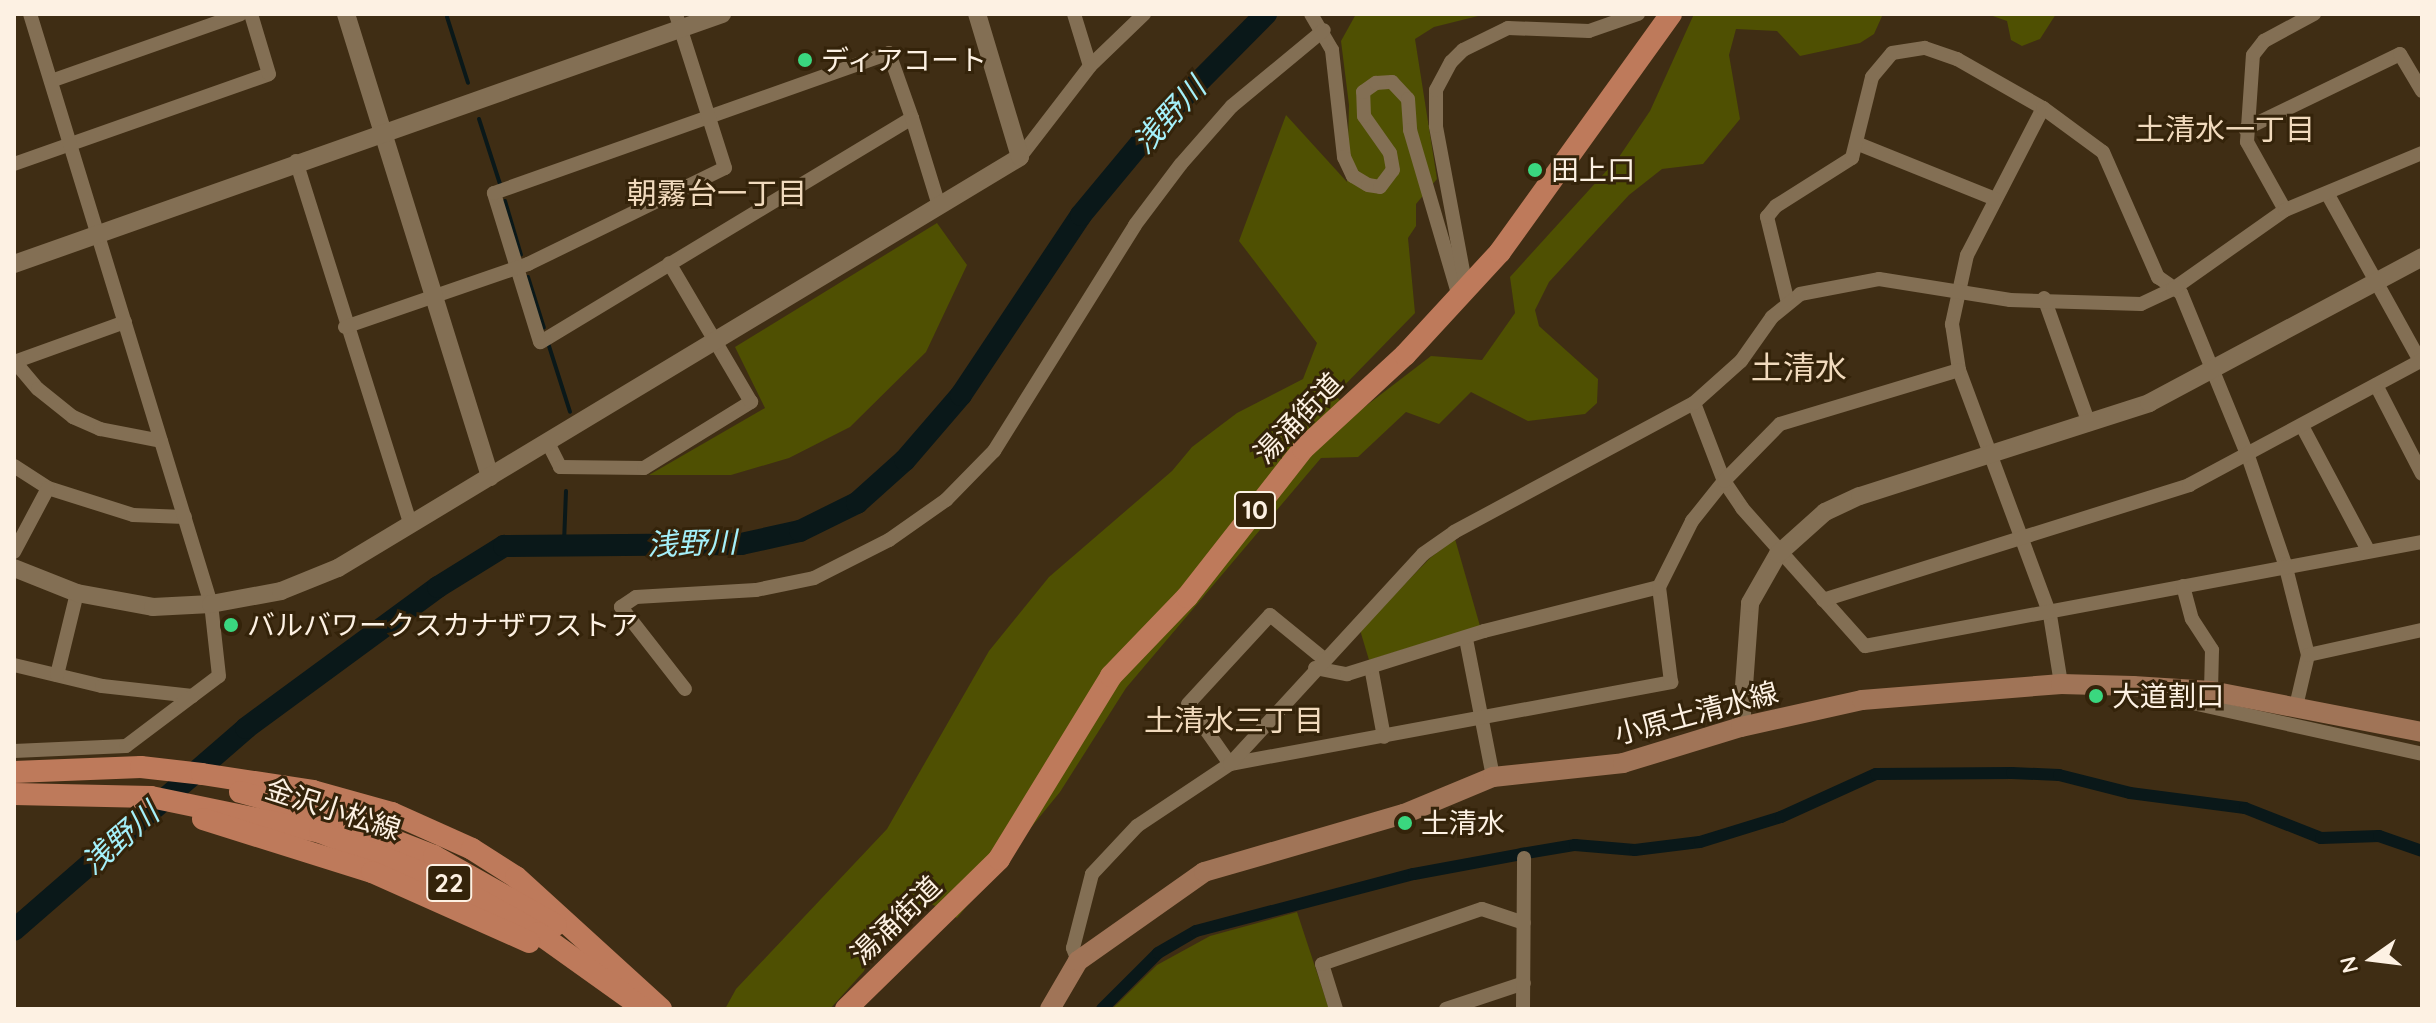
<!DOCTYPE html>
<meta charset="utf-8">
<style>
body{margin:0}
#map{position:relative;width:2436px;height:1023px;overflow:hidden;background:#3f2d14;font-family:Quicksand,"Noto Sans JP",sans-serif}
div>[style]{position:absolute}
[style*='--x']{left:calc(var(--x)*1px);top:calc(var(--y)*1px);width:calc(var(--w)*1px);rotate:calc(var(--a)*1deg)}
.green>*{inset:0;background:#4f5002}
.stream>*{height:4px;margin:-2px;padding:0 2px;transform-origin:2px;border-radius:2px;background:#0a1819}
.canal>*{height:12px;margin:-6px;padding:0 6px;transform-origin:6px;border-radius:6px;background:#0a1819}
.river>*{height:22px;margin:-11px;padding:0 11px;transform-origin:11px;border-radius:11px;background:#0a1819}
.minor>*{height:14px;margin:-7px;padding:0 7px;transform-origin:7px;border-radius:7px;background:#836f54}
.tertiary>*{height:18px;margin:-9px;padding:0 9px;transform-origin:9px;border-radius:9px;background:#836f54}
.secondary>*{height:20px;margin:-10px;padding:0 10px;transform-origin:10px;border-radius:10px;background:#a07457}
.primary>*{height:22px;margin:-11px;padding:0 11px;transform-origin:11px;border-radius:11px;background:#be7a5b}
.dots>*{width:22px;height:22px;translate:-50% -50%;box-sizing:border-box;border:4px solid #34230a;border-radius:50%}
span{translate:-50% -50%;white-space:nowrap;text-align:center;line-height:1.15;-webkit-text-stroke:6px #34230a;paint-order:stroke}
.shield-label span{padding:2px 6px;background:#34230a;border:2px solid;border-radius:6px;-webkit-text-stroke-width:0}
.shield-label{font-size:26px;color:#fdf1e3;font-weight:700}
.poi-label{font-size:28px;color:#fdf1e3}
.left{translate:0 -50%;text-align:left}
.street-label{font-size:28px;color:#fdf1e3}
.water-label{font-size:30px;color:#a4f0fa;font-style:italic}
.neighbourhood-label{font-size:30px;color:#f1dabd}
.quarter-label{font-size:32px;color:#f1dabd}
.frame{position:absolute;inset:0;border:16px solid #fdf1e3;pointer-events:none}
.north{position:absolute;left:2332px;top:919px;width:80px;height:80px;-webkit-text-stroke:6px #34230a;paint-order:stroke;rotate:256deg;font-size:22px;font-weight:700;line-height:32px;text-align:center;color:#fdf1e3}
.north::after{content:'';display:block;margin:auto;width:28px;height:36px;background:#fdf1e3;clip-path:polygon(50% 0,100% 100%,50% 72%,0 100%)}
</style>
<div id="map">
<div class="green">
<i style="clip-path:polygon(1356px 14px,1486px 14px,1434px 27px,1415px 39px,1437px 179px,1416px 204px,1416px 226px,1408px 238px,1415px 313px,1335px 395px,1354px 415px,1431px 356px,1482px 360px,1515px 313px,1510px 277px,1619px 157px,1650px 111px,1694px 14px,1883px 14px,1874px 34px,1860px 43px,1800px 56px,1777px 31px,1736px 29px,1729px 55px,1740px 119px,1703px 164px,1662px 169px,1629px 195px,1549px 282px,1535px 310px,1539px 326px,1598px 379px,1597px 403px,1585px 414px,1528px 421px,1471px 392px,1439px 424px,1406px 412px,1358px 457px,1321px 458px,1126px 688px,1060px 792px,957px 918px,926px 901px,879px 930px,864px 971px,830px 1009px,725px 1009px,736px 989px,887px 829px,989px 651px,1049px 577px,1172px 471px,1192px 447px,1237px 413px,1303px 379px,1317px 343px,1239px 241px,1286px 115px,1347px 182px,1349px 105px,1341px 41px)"></i>
<i style="clip-path:polygon(1987px 14px,2056px 14px,2040px 39px,2022px 46px,2011px 40px,2007px 21px)"></i>
<i style="clip-path:polygon(937px 223px,967px 265px,926px 352px,850px 427px,789px 458px,731px 475px,649px 475px,765px 408px,735px 347px)"></i>
<i style="clip-path:polygon(1455px 539px,1480px 626px,1369px 660px,1360px 630px,1430px 558px)"></i>
<i style="clip-path:polygon(1297px 912px,1329px 1009px,1112px 1009px,1157px 965px,1210px 936px)"></i>
</div>
<div class="stream">
<i style="--x:447;--y:17;--w:69;--a:72.3"></i>
<i style="--x:479;--y:119;--w:68;--a:72.1"></i>
<i style="--x:505;--y:201;--w:56;--a:73.5"></i>
<i style="--x:528;--y:277;--w:53;--a:72.6"></i>
<i style="--x:549;--y:346;--w:69;--a:72.3"></i>
<i style="--x:564;--y:543;--w:52;--a:-87.8"></i>
</div>
<div class="canal">
<i style="--x:1521;--y:854;--w:55;--a:-9.5"></i>
<i style="--x:1575;--y:845;--w:60;--a:4.8"></i>
<i style="--x:1635;--y:850;--w:65;--a:-7"></i>
<i style="--x:1700;--y:842;--w:85;--a:-17.2"></i>
<i style="--x:1781;--y:817;--w:104;--a:-24.4"></i>
<i style="--x:1876;--y:774;--w:136;--a:-0.4"></i>
<i style="--x:2012;--y:773;--w:47;--a:2.4"></i>
<i style="--x:2059;--y:775;--w:73;--a:14.2"></i>
<i style="--x:2130;--y:793;--w:116;--a:7.4"></i>
<i style="--x:2245;--y:808;--w:82;--a:21.5"></i>
<i style="--x:2321;--y:838;--w:58;--a:-2"></i>
<i style="--x:2379;--y:836;--w:46;--a:19.2"></i>
<i style="--x:1102;--y:1009;--w:79;--a:-45"></i>
<i style="--x:1158;--y:953;--w:44;--a:-30.1"></i>
<i style="--x:1196;--y:931;--w:225;--a:-14.7"></i>
<i style="--x:1414;--y:874;--w:105;--a:-10.5"></i>
</div>
<div class="river">
<i style="--x:14;--y:930;--w:308;--a:-41"></i>
<i style="--x:246;--y:728;--w:238;--a:-36.3"></i>
<i style="--x:438;--y:587;--w:78;--a:-31.8"></i>
<i style="--x:504;--y:546;--w:237;--a:-0.5"></i>
<i style="--x:741;--y:544;--w:60;--a:-12.4"></i>
<i style="--x:800;--y:531;--w:64;--a:-26.2"></i>
<i style="--x:857;--y:503;--w:64;--a:-41.9"></i>
<i style="--x:905;--y:460;--w:86;--a:-49.3"></i>
<i style="--x:961;--y:395;--w:216;--a:-56.3"></i>
<i style="--x:1081;--y:215;--w:116;--a:-50.3"></i>
<i style="--x:1155;--y:126;--w:158;--a:-45.3"></i>
</div>
<div class="minor">
<i style="--x:1074;--y:14;--w:54;--a:72.9"></i>
<i style="--x:1311;--y:14;--w:42;--a:59.7"></i>
<i style="--x:1332;--y:50;--w:108;--a:83.6"></i>
<i style="--x:1344;--y:157;--w:21;--a:65"></i>
<i style="--x:1353;--y:176;--w:17;--a:31"></i>
<i style="--x:1368;--y:185;--w:12;--a:9"></i>
<i style="--x:1380;--y:187;--w:21;--a:-53"></i>
<i style="--x:1393;--y:170;--w:17;--a:-100"></i>
<i style="--x:1390;--y:153;--w:45;--a:-125.1"></i>
<i style="--x:1364;--y:116;--w:24;--a:-92"></i>
<i style="--x:1363;--y:92;--w:16;--a:-35"></i>
<i style="--x:1376;--y:83;--w:16;--a:-4"></i>
<i style="--x:1392;--y:82;--w:23;--a:47"></i>
<i style="--x:1408;--y:99;--w:31;--a:86"></i>
<i style="--x:1410;--y:130;--w:173;--a:73.6"></i>
<i style="--x:51;--y:81;--w:201;--a:-19.4"></i>
<i style="--x:2043;--y:108;--w:165;--a:117.3"></i>
<i style="--x:1967;--y:255;--w:71;--a:102.3"></i>
<i style="--x:1952;--y:324;--w:47;--a:81.3"></i>
<i style="--x:1959;--y:370;--w:261;--a:69.6"></i>
<i style="--x:2050;--y:615;--w:70;--a:80.9"></i>
<i style="--x:912;--y:118;--w:434;--a:148.9"></i>
<i style="--x:540;--y:342;--w:156;--a:-107.2"></i>
<i style="--x:494;--y:193;--w:419;--a:-19.5"></i>
<i style="--x:889;--y:53;--w:69;--a:70.5"></i>
<i style="--x:912;--y:118;--w:92;--a:72.9"></i>
<i style="--x:2245;--y:129;--w:172;--a:-25.8"></i>
<i style="--x:2400;--y:54;--w:43;--a:59.3"></i>
<i style="--x:1856;--y:143;--w:150;--a:21.9"></i>
<i style="--x:1020;--y:157;--w:115;--a:-52.4"></i>
<i style="--x:1090;--y:66;--w:75;--a:-43.9"></i>
<i style="--x:296;--y:161;--w:382;--a:72.5"></i>
<i style="--x:14;--y:164;--w:270;--a:-19.4"></i>
<i style="--x:269;--y:74;--w:63;--a:-106.7"></i>
<i style="--x:2327;--y:193;--w:192;--a:61"></i>
<i style="--x:2285;--y:210;--w:78;--a:-119.2"></i>
<i style="--x:2247;--y:142;--w:87;--a:-86.1"></i>
<i style="--x:2253;--y:55;--w:18;--a:-52"></i>
<i style="--x:2264;--y:41;--w:57;--a:-28.4"></i>
<i style="--x:1466;--y:287;--w:164;--a:-100.6"></i>
<i style="--x:1436;--y:126;--w:36;--a:-90"></i>
<i style="--x:1436;--y:90;--w:32;--a:-62"></i>
<i style="--x:1451;--y:62;--w:17;--a:-45"></i>
<i style="--x:1463;--y:50;--w:50;--a:-26.1"></i>
<i style="--x:1508;--y:28;--w:81;--a:2.1"></i>
<i style="--x:1589;--y:31;--w:52;--a:-19.1"></i>
<i style="--x:2044;--y:298;--w:134;--a:70.3"></i>
<i style="--x:1788;--y:303;--w:89;--a:-103.7"></i>
<i style="--x:1767;--y:217;--w:14;--a:-51"></i>
<i style="--x:1776;--y:206;--w:90;--a:-32.3"></i>
<i style="--x:1852;--y:158;--w:83;--a:-76.1"></i>
<i style="--x:1872;--y:77;--w:31;--a:-50"></i>
<i style="--x:1892;--y:53;--w:33;--a:-9"></i>
<i style="--x:1925;--y:48;--w:34;--a:19"></i>
<i style="--x:1957;--y:59;--w:99;--a:29.7"></i>
<i style="--x:2043;--y:108;--w:74;--a:36.3"></i>
<i style="--x:2103;--y:152;--w:137;--a:66.3"></i>
<i style="--x:2158;--y:277;--w:28;--a:35"></i>
<i style="--x:2181;--y:293;--w:176;--a:67.7"></i>
<i style="--x:2248;--y:456;--w:114;--a:71.1"></i>
<i style="--x:2285;--y:564;--w:94;--a:75.8"></i>
<i style="--x:2308;--y:655;--w:52;--a:103.2"></i>
<i style="--x:345;--y:327;--w:194;--a:-19"></i>
<i style="--x:528;--y:264;--w:219;--a:-26"></i>
<i style="--x:725;--y:168;--w:162;--a:-107.7"></i>
<i style="--x:14;--y:362;--w:118;--a:-19.8"></i>
<i style="--x:15;--y:362;--w:35;--a:50"></i>
<i style="--x:38;--y:389;--w:45;--a:38.7"></i>
<i style="--x:73;--y:417;--w:30;--a:24"></i>
<i style="--x:100;--y:429;--w:62;--a:11.1"></i>
<i style="--x:2376;--y:385;--w:100;--a:62.7"></i>
<i style="--x:1694;--y:403;--w:84;--a:69"></i>
<i style="--x:1724;--y:481;--w:32;--a:56"></i>
<i style="--x:1742;--y:508;--w:185;--a:48.3"></i>
<i style="--x:1865;--y:646;--w:567;--a:-10.58"></i>
<i style="--x:2302;--y:426;--w:140;--a:62"></i>
<i style="--x:548;--y:443;--w:27;--a:63"></i>
<i style="--x:560;--y:467;--w:84;--a:0.7"></i>
<i style="--x:644;--y:468;--w:126;--a:-31.7"></i>
<i style="--x:751;--y:402;--w:161;--a:-120.5"></i>
<i style="--x:14;--y:466;--w:40;--a:32.9"></i>
<i style="--x:48;--y:488;--w:89;--a:17.6"></i>
<i style="--x:133;--y:515;--w:52;--a:2.2"></i>
<i style="--x:14;--y:552;--w:72;--a:-62"></i>
<i style="--x:2183;--y:586;--w:34;--a:75"></i>
<i style="--x:2192;--y:619;--w:37;--a:57"></i>
<i style="--x:2212;--y:650;--w:41;--a:91.4"></i>
<i style="--x:1823;--y:600;--w:384;--a:-17.4"></i>
<i style="--x:2189;--y:485;--w:264;--a:-28.2"></i>
<i style="--x:1466;--y:639;--w:141;--a:78.9"></i>
<i style="--x:2308;--y:655;--w:117;--a:-12.4"></i>
<i style="--x:14;--y:665;--w:90;--a:13.4"></i>
<i style="--x:102;--y:686;--w:91;--a:6.3"></i>
<i style="--x:1371;--y:667;--w:71;--a:79.5"></i>
<i style="--x:1315;--y:668;--w:33;--a:11"></i>
<i style="--x:1347;--y:674;--w:144;--a:-17.4"></i>
<i style="--x:1484;--y:631;--w:180;--a:-14.1"></i>
<i style="--x:57;--y:675;--w:84;--a:-76.3"></i>
<i style="--x:685;--y:689;--w:104;--a:-128"></i>
<i style="--x:621;--y:607;--w:18;--a:-34"></i>
<i style="--x:636;--y:597;--w:120;--a:-3.3"></i>
<i style="--x:756;--y:590;--w:59;--a:-11.7"></i>
<i style="--x:814;--y:578;--w:84;--a:-26.9"></i>
<i style="--x:889;--y:540;--w:70;--a:-35.1"></i>
<i style="--x:946;--y:500;--w:69;--a:-45.6"></i>
<i style="--x:994;--y:451;--w:266;--a:-58"></i>
<i style="--x:1135;--y:225;--w:76;--a:-53"></i>
<i style="--x:1181;--y:164;--w:77;--a:-48.7"></i>
<i style="--x:1232;--y:106;--w:119;--a:-39.6"></i>
<i style="--x:2167;--y:690;--w:24;--a:30"></i>
<i style="--x:2188;--y:702;--w:240;--a:12.5"></i>
<i style="--x:14;--y:751;--w:112;--a:-2.6"></i>
<i style="--x:126;--y:746;--w:116;--a:-37"></i>
<i style="--x:219;--y:676;--w:72;--a:-96.3"></i>
<i style="--x:211;--y:604;--w:617;--a:-107.05"></i>
<i style="--x:1230;--y:764;--w:449;--a:-10.5"></i>
<i style="--x:1671;--y:682;--w:96;--a:-97.2"></i>
<i style="--x:1659;--y:587;--w:74;--a:-63.4"></i>
<i style="--x:1692;--y:521;--w:51;--a:-51.3"></i>
<i style="--x:1724;--y:481;--w:80;--a:-45.5"></i>
<i style="--x:1780;--y:424;--w:187;--a:-16.8"></i>
<i style="--x:1230;--y:764;--w:73;--a:-125"></i>
<i style="--x:1188;--y:704;--w:121;--a:-47.3"></i>
<i style="--x:1270;--y:615;--w:70;--a:39.2"></i>
<i style="--x:1078;--y:961;--w:14;--a:-111"></i>
<i style="--x:1073;--y:948;--w:76;--a:-75.6"></i>
<i style="--x:1092;--y:874;--w:66;--a:-46.8"></i>
<i style="--x:1137;--y:826;--w:112;--a:-33.7"></i>
<i style="--x:1230;--y:764;--w:285;--a:-47.4"></i>
<i style="--x:1423;--y:554;--w:38;--a:-35"></i>
<i style="--x:1454;--y:532;--w:272;--a:-28.3"></i>
<i style="--x:1694;--y:403;--w:63;--a:-41.8"></i>
<i style="--x:1741;--y:361;--w:54;--a:-54.8"></i>
<i style="--x:1772;--y:317;--w:36;--a:-39"></i>
<i style="--x:1800;--y:294;--w:80;--a:-10.8"></i>
<i style="--x:1879;--y:279;--w:133;--a:9.1"></i>
<i style="--x:2010;--y:300;--w:131;--a:1.7"></i>
<i style="--x:2141;--y:304;--w:35;--a:-25"></i>
<i style="--x:2173;--y:289;--w:137;--a:-35.2"></i>
<i style="--x:2285;--y:210;--w:148;--a:-22.6"></i>
<i style="--x:1336;--y:1009;--w:47;--a:-107.3"></i>
<i style="--x:1322;--y:964;--w:169;--a:-19"></i>
<i style="--x:1482;--y:909;--w:44;--a:18.4"></i>
<i style="--x:1446;--y:1009;--w:82;--a:-18.4"></i>
<i style="--x:1523;--y:1009;--w:151;--a:-89.6"></i>
</div>
<div class="tertiary">
<i style="--x:346;--y:14;--w:485;--a:72.7"></i>
<i style="--x:14;--y:264;--w:751;--a:-19.45"></i>
<i style="--x:14;--y:568;--w:68;--a:21.6"></i>
<i style="--x:77;--y:593;--w:77;--a:10.4"></i>
<i style="--x:153;--y:607;--w:58;--a:-3"></i>
<i style="--x:211;--y:604;--w:71;--a:-10.5"></i>
<i style="--x:281;--y:591;--w:61;--a:-22"></i>
<i style="--x:338;--y:568;--w:796;--a:-31.07"></i>
<i style="--x:1020;--y:157;--w:149;--a:-106.7"></i>
<i style="--x:1741;--y:727;--w:124;--a:-85.8"></i>
<i style="--x:1750;--y:603;--w:56;--a:-60.3"></i>
<i style="--x:1778;--y:554;--w:63;--a:-41.8"></i>
<i style="--x:1825;--y:512;--w:38;--a:-25"></i>
<i style="--x:1860;--y:496;--w:304;--a:-17.8"></i>
<i style="--x:2149;--y:403;--w:310;--a:-28.1"></i>
</div>
<div class="secondary">
<i style="--x:1050;--y:1009;--w:56;--a:-59.7"></i>
<i style="--x:1078;--y:961;--w:154;--a:-35.2"></i>
<i style="--x:1204;--y:872;--w:208;--a:-16.2"></i>
<i style="--x:1404;--y:814;--w:96;--a:-22.6"></i>
<i style="--x:1493;--y:777;--w:131;--a:-6.1"></i>
<i style="--x:1623;--y:763;--w:123;--a:-17"></i>
<i style="--x:1741;--y:727;--w:124;--a:-12.6"></i>
<i style="--x:1862;--y:700;--w:200;--a:-4.6"></i>
<i style="--x:2061;--y:684;--w:72;--a:1.6"></i>
<i style="--x:2133;--y:686;--w:78;--a:3.7"></i>
<i style="--x:2211;--y:691;--w:215;--a:11"></i>
</div>
<div class="primary">
<i style="--x:14;--y:772;--w:127;--a:-2.3"></i>
<i style="--x:141;--y:767;--w:61;--a:6.5"></i>
<i style="--x:202;--y:774;--w:112;--a:8.7"></i>
<i style="--x:313;--y:791;--w:82;--a:15.6"></i>
<i style="--x:392;--y:813;--w:88;--a:24.2"></i>
<i style="--x:472;--y:849;--w:52;--a:32.5"></i>
<i style="--x:516;--y:877;--w:196;--a:42.3"></i>
<i style="--x:240;--y:792;--w:103;--a:15.3"></i>
<i style="--x:339;--y:819;--w:102;--a:21.3"></i>
<i style="--x:434;--y:856;--w:140;--a:29.5"></i>
<i style="--x:14;--y:794;--w:137;--a:1.3"></i>
<i style="--x:151;--y:797;--w:173;--a:11.7"></i>
<i style="--x:320;--y:832;--w:150;--a:21.9"></i>
<i style="--x:459;--y:888;--w:91;--a:29.7"></i>
<i style="--x:538;--y:933;--w:130;--a:35.6"></i>
<i style="--x:203;--y:819;--w:177;--a:17.4"></i>
<i style="--x:372;--y:872;--w:172;--a:24"></i>
<i style="--x:846;--y:1009;--w:214;--a:-44.4"></i>
<i style="--x:999;--y:859;--w:215;--a:-58.5"></i>
<i style="--x:1111;--y:676;--w:110;--a:-46.1"></i>
<i style="--x:1187;--y:597;--w:188;--a:-51.9"></i>
<i style="--x:1303;--y:449;--w:139;--a:-42.7"></i>
<i style="--x:1405;--y:355;--w:140;--a:-47.3"></i>
<i style="--x:1500;--y:252;--w:293;--a:-54.3"></i>
</div>
<div class="dots">
<i style="left:805px;top:60px;background:#3ad77f"></i>
<i style="left:1535px;top:170px;background:#3ad77f"></i>
<i style="left:231px;top:625px;background:#3ad77f"></i>
<i style="left:2096px;top:696px;background:#3ad77f"></i>
<i style="left:1405px;top:823px;background:#3ad77f"></i>
</div>
<div class="shield-label">
<span style="left:1255px;top:510px">10</span>
<span style="left:449px;top:883px">22</span>
</div>
<div class="poi-label">
<span class="left" style="left:821px;top:60px">ディアコート</span>
<span class="left" style="left:1551px;top:170px">田上口</span>
<span class="left" style="left:247px;top:625px">バルバワークスカナザワストア</span>
<span class="left" style="left:2112px;top:696px">大道割口</span>
<span class="left" style="left:1421px;top:823px">土清水</span>
</div>
<div class="street-label">
<span style="left:1298px;top:418px;rotate:-46deg">湯涌街道</span>
<span style="left:1696px;top:713px;rotate:-15deg">小原土清水線</span>
<span style="left:333px;top:809px;rotate:18deg">金沢小松線</span>
<span style="left:896px;top:920px;rotate:-44deg">湯涌街道</span>
</div>
<div class="water-label">
<span style="left:1169px;top:115px;rotate:-47deg">浅野川</span>
<span style="left:692px;top:543px;rotate:-2deg">浅野川</span>
<span style="left:120px;top:838px;rotate:-41deg">浅野川</span>
</div>
<div class="neighbourhood-label">
<span style="left:2225px;top:129px">土清水一丁目</span>
<span style="left:717px;top:193px">朝霧台一丁目</span>
<span style="left:1234px;top:720px">土清水三丁目</span>
</div>
<div class="quarter-label">
<span style="left:1799px;top:367px">土清水</span>
</div>
<div class="frame"></div>
<div class="north">N</div>
</div>
